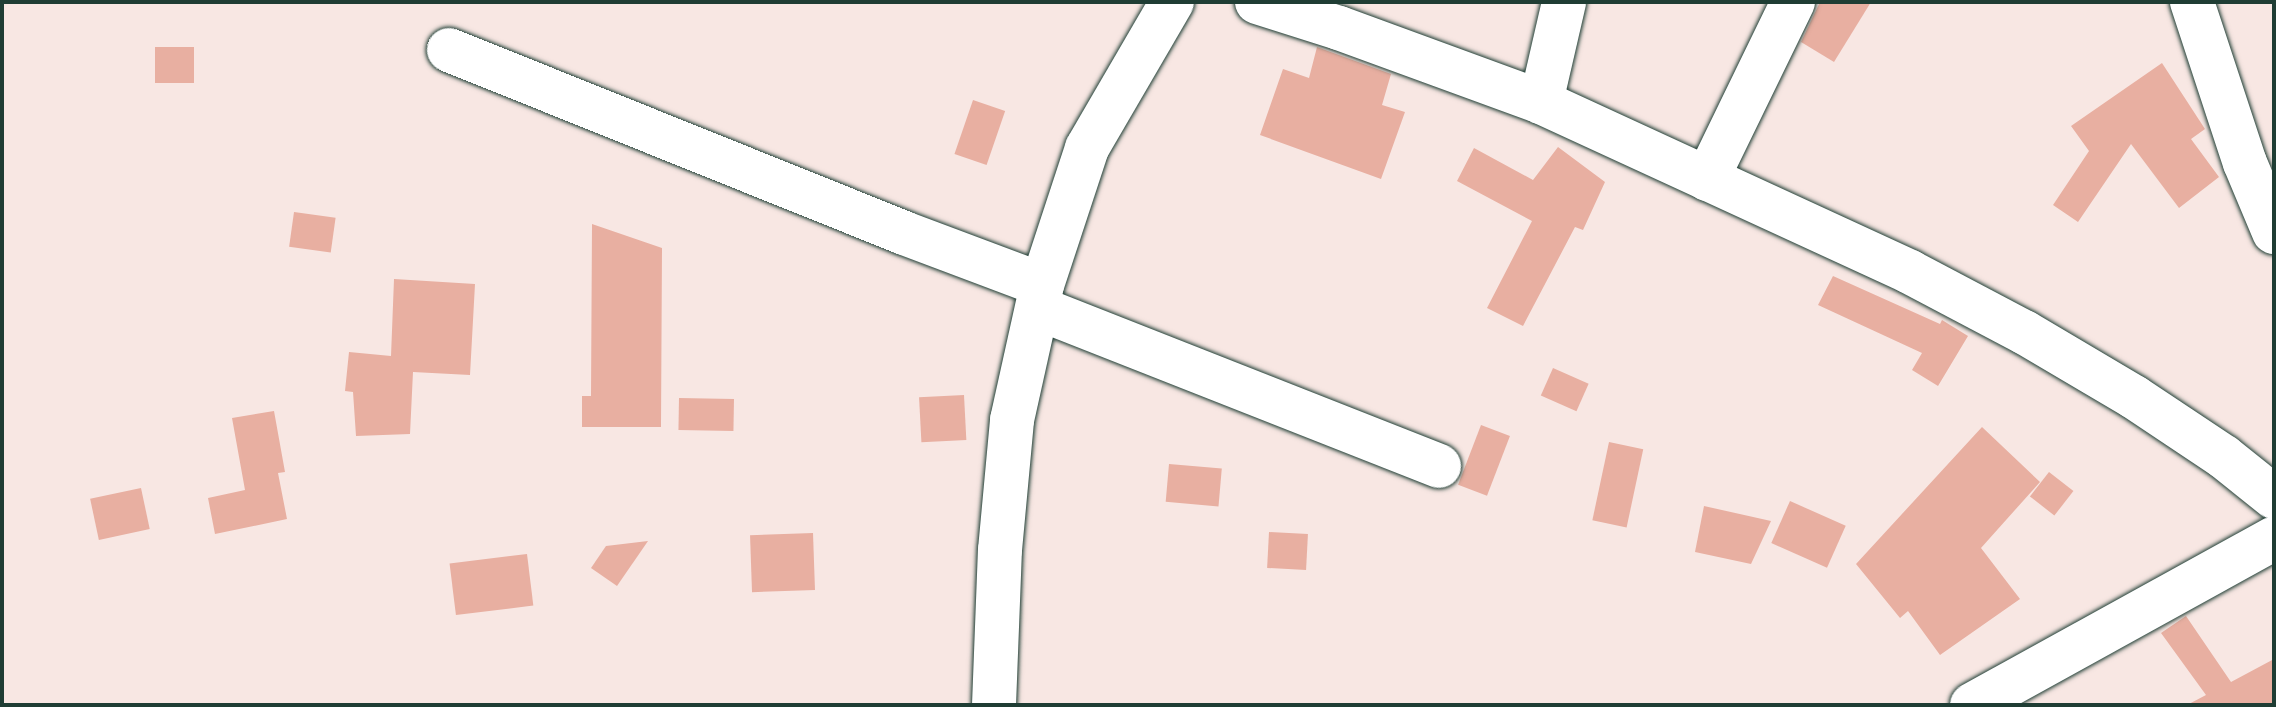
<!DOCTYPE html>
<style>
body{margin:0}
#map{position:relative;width:2276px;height:707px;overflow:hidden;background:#f8e7e3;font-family:Mali,sans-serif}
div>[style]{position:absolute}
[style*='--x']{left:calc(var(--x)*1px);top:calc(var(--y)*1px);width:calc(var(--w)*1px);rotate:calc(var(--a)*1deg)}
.building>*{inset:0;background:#e8afa1;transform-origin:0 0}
.roads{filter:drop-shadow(0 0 2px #1f3d34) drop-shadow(0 0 2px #1f3d34)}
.street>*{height:44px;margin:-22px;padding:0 22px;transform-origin:22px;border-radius:22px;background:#fff}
.secondary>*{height:44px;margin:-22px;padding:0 22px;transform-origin:22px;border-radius:22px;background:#fff}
span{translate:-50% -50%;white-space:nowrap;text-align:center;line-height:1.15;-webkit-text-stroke:7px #fff;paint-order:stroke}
.frame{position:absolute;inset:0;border:4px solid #1f3d34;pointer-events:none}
</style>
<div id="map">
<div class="building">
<i style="clip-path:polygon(1820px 2px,1871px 2px,1834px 62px,1801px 42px)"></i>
<i style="left:155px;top:47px;width:39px;height:36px"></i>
<i style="clip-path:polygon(1317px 47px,1391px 74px,1382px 105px,1405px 112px,1381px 179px,1260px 135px,1283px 69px,1309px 78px)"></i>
<i style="clip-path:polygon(2162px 63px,2205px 129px,2191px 139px,2219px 177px,2179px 208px,2131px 144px,2078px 222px,2053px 205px,2089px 151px,2071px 126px)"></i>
<i style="left:973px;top:100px;width:34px;height:57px;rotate:19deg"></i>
<i style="clip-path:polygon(1558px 147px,1605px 182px,1583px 230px,1575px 227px,1523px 326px,1487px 308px,1532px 221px,1457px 181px,1474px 148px,1533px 180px)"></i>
<i style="left:294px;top:212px;width:42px;height:35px;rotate:8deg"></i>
<i style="clip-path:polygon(592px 224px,662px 248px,661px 427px,582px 427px,582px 396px,591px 396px)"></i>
<i style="clip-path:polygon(1833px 276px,1940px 324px,1942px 320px,1968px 336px,1938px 386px,1912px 370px,1922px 353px,1818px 305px)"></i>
<i style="clip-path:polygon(394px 279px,475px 284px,470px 375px,413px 372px,410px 434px,356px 436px,353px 392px,345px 391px,349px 352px,391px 356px)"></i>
<i style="left:1553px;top:368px;width:39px;height:30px;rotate:24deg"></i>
<i style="left:964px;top:395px;width:45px;height:45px;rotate:87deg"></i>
<i style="left:679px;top:398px;width:55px;height:32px;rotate:1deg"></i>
<i style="clip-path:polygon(274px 411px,285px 472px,278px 473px,287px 519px,215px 534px,208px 498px,245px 490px,232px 418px)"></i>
<i style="left:1481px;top:425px;width:31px;height:64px;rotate:21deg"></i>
<i style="clip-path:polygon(1982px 427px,2040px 482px,1981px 548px,2020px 599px,1940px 655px,1908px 611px,1900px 618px,1856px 564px)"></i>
<i style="left:1609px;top:442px;width:35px;height:80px;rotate:12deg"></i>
<i style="left:1169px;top:464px;width:53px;height:38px;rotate:5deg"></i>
<i style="left:2049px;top:472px;width:31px;height:31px;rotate:38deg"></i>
<i style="left:141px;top:488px;width:42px;height:52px;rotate:78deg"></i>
<i style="left:1790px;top:501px;width:61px;height:46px;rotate:24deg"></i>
<i style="clip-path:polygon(1704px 506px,1771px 521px,1751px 564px,1695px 552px)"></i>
<i style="left:1269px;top:532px;width:39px;height:36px;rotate:3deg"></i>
<i style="left:813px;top:533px;width:57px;height:63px;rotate:88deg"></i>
<i style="clip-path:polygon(648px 541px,617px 586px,591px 568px,606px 546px)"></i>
<i style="left:527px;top:554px;width:52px;height:78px;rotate:83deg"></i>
<i style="clip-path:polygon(2186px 616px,2231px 682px,2274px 659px,2274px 705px,2187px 705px,2206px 695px,2161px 633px)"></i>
</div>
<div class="roads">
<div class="street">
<i style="--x:1257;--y:2;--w:86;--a:17.6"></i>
<i style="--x:1339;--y:28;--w:215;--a:20.1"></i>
<i style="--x:1541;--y:102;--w:406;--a:24.7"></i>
<i style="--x:1910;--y:272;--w:129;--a:27.8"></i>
<i style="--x:2024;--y:332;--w:128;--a:30.6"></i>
<i style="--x:2134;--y:397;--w:108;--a:33.7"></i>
<i style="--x:2224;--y:457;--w:64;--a:38.7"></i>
<i style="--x:449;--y:50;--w:490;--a:21.9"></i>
<i style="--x:904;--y:233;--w:147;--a:20.6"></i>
<i style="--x:1541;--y:102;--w:103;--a:-77"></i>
<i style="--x:1707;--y:179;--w:197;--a:-64.1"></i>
<i style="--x:1038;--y:308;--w:431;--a:21.5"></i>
<i style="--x:994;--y:705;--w:155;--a:-87.8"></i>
<i style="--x:1000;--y:550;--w:131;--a:-84.7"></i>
<i style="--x:1012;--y:420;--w:138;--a:-77.5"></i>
<i style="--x:1042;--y:285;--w:144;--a:-71.8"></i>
<i style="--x:1087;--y:148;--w:169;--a:-59.8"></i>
<i style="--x:1972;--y:705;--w:345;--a:-28.9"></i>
</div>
<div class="secondary">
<i style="--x:2192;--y:2;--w:169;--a:71.8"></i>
<i style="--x:2245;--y:163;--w:75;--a:67.2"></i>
</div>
</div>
<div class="frame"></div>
</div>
